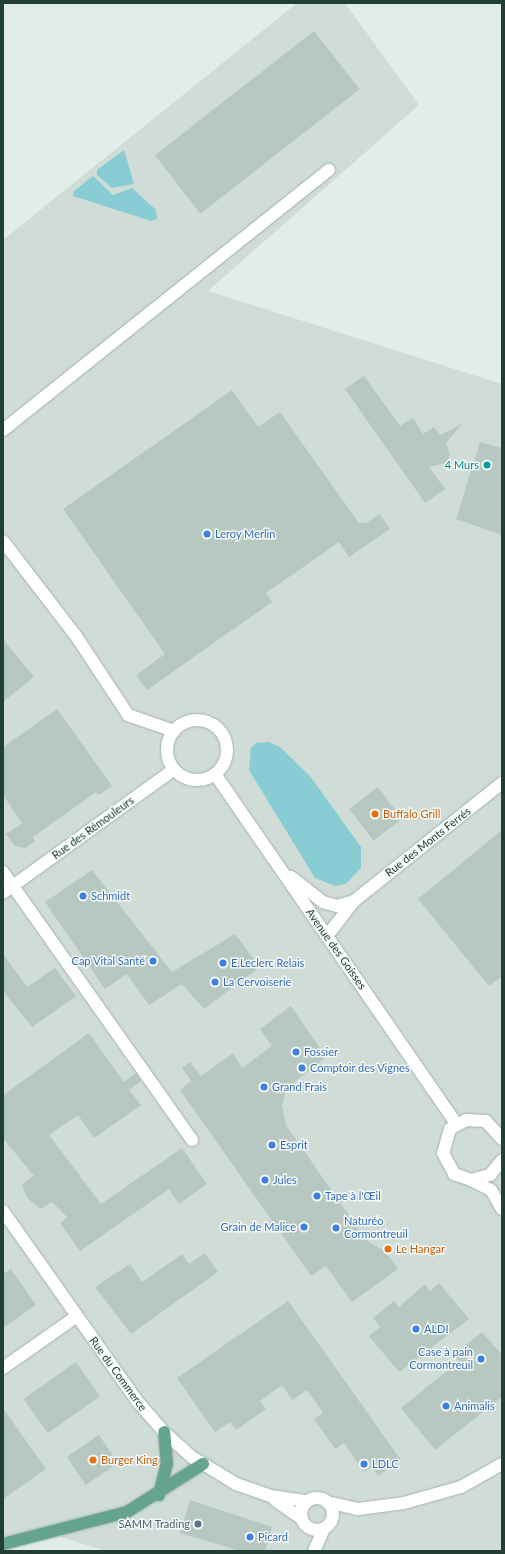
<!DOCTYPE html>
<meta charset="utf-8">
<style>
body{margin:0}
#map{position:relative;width:505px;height:1554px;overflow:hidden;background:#e2ede8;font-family:Lato,sans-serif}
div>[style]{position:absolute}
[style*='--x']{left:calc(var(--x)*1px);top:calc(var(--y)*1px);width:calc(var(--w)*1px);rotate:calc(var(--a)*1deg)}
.built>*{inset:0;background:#d0ddd6}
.water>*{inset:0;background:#88ccd4}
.building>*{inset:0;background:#b7c8c0;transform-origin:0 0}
.roads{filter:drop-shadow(0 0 1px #a4b5af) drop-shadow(0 0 1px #a4b5af)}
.minor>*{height:12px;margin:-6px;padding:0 6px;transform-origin:6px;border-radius:6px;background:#fff}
.minor>.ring{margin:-6px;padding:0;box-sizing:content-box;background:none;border:12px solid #fff;border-radius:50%}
.major>*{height:12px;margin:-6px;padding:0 6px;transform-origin:6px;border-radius:6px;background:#65a490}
.dots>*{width:11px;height:11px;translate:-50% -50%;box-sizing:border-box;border:2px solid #f3f9f6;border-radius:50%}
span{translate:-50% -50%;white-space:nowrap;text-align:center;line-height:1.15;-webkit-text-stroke:3px #f3f9f6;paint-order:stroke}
.culture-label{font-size:11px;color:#0d838f}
.right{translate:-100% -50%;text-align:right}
.shop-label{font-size:11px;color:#366cbe}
.left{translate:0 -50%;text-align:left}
.food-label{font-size:11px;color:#c56008}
.street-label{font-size:11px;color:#213f35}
.service-label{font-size:11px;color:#4e5e75}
.frame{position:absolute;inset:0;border:4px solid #213f35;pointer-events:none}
</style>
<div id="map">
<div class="built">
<i style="clip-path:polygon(297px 3px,345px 3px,419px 105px,208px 291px,502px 384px,502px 1551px,106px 1551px,44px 1532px,3px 1545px,3px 240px)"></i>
</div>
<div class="water">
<i style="clip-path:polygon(124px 150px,134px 184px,112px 188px,97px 175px,97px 170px)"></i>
<i style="clip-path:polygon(93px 176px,113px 195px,132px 188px,156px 210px,157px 219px,151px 221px,73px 196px,74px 191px)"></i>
<i style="clip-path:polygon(269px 742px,280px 747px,310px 776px,361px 847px,361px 868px,346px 884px,335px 886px,315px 878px,249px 770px,251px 748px,256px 743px)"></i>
</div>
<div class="building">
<i style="left:314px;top:31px;width:74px;height:202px;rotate:52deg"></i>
<i style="clip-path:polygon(364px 376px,400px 426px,413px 418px,423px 434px,434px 427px,440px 435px,462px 424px,446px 443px,450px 455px,446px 463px,429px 467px,445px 489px,425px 503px,345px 389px)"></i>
<i style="clip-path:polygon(232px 390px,258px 427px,280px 412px,359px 523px,366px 523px,380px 514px,390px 529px,349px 557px,339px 542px,266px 593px,272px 602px,147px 690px,136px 675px,165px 654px,63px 509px)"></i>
<i style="clip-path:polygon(480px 442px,502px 448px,502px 535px,456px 519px)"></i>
<i style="clip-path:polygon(3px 639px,34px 677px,3px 702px)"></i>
<i style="clip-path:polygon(57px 709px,112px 786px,99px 795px,96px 792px,33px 837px,35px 841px,25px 848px,15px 846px,6px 834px,22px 823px,3px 795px,3px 747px)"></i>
<i style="left:378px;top:787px;width:40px;height:36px;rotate:53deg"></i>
<i style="clip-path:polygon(502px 830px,502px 976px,489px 986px,418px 899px)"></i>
<i style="clip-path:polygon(92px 870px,172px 972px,235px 934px,260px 967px,204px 1009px,182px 984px,149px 1005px,127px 974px,105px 989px,45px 902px)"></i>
<i style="clip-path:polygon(3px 954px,27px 987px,55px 968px,76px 996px,32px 1027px,3px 991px)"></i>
<i style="clip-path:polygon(291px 1006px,326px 1057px,287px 1088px,282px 1105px,286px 1125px,366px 1240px,386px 1252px,398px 1269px,352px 1302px,326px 1266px,311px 1276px,180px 1090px,191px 1081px,182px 1068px,190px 1062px,201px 1076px,233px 1053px,242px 1068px,272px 1046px,260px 1029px)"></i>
<i style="clip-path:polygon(89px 1033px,124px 1082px,136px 1073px,141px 1081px,129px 1090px,141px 1105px,94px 1138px,78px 1115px,49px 1135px,101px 1204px,182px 1148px,207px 1184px,179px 1204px,169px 1189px,80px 1251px,60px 1223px,67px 1217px,52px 1202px,41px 1209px,27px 1198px,22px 1184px,34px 1176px,3px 1138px,3px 1095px)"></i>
<i style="clip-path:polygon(205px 1253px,218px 1272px,131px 1334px,95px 1287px,130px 1264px,142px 1282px,182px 1254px,189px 1264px)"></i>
<i style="clip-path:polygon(11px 1269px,36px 1305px,3px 1328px,3px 1274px)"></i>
<i style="clip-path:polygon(439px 1283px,469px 1319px,399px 1372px,369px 1336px,380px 1327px,373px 1318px,394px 1301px,399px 1307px,425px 1284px,430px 1291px)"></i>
<i style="clip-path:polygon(288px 1301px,401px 1460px,378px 1476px,372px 1467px,364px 1472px,344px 1443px,335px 1449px,314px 1419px,323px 1413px,307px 1390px,292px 1400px,282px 1385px,260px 1401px,266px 1409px,236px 1430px,230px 1422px,215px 1432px,177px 1378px)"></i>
<i style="clip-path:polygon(482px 1332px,502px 1355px,502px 1397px,435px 1450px,401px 1408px,459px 1361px,454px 1355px)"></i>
<i style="left:76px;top:1362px;width:42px;height:64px;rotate:55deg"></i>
<i style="clip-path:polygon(3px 1408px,46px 1469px,3px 1499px)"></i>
<i style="left:99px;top:1435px;width:34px;height:39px;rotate:56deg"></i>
<i style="clip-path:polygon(190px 1500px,272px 1527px,265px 1551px,240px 1551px,180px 1533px)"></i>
</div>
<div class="roads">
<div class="minor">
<i style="--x:3;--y:430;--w:417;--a:-38.6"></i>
<i style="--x:3;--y:541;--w:120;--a:52.5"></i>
<i style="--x:76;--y:636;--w:95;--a:56.6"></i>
<i style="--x:128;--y:715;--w:49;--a:19.2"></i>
<i class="ring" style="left:167px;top:720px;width:48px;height:48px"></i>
<i style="--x:215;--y:774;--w:424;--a:55.4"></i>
<i style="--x:3;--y:872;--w:328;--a:54.8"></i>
<i style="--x:291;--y:877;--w:41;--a:38"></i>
<i style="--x:323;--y:902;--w:15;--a:16"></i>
<i style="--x:337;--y:906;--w:18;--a:-16"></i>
<i style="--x:3;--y:893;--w:211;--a:-35.9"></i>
<i style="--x:327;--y:936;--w:44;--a:-52.4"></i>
<i style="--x:354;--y:901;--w:189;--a:-38.6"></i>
<i style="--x:502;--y:1139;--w:24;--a:-132"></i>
<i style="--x:486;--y:1121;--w:20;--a:-177"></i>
<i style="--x:466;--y:1120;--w:18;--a:151"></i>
<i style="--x:450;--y:1129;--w:25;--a:106"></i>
<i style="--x:443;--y:1153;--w:24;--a:62"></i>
<i style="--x:454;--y:1174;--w:18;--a:19"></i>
<i style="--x:471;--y:1180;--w:20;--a:-15"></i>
<i style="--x:490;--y:1175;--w:19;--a:-51"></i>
<i style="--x:471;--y:1180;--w:22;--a:27"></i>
<i style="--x:491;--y:1190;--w:22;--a:60"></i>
<i style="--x:3;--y:1211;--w:232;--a:54.8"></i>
<i style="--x:137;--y:1401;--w:41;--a:48.9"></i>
<i style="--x:164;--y:1432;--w:38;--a:42"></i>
<i style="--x:192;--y:1457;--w:52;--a:31.5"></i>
<i style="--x:236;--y:1484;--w:36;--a:19"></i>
<i style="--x:270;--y:1496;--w:37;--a:8"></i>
<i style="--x:3;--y:1368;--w:90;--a:-35.1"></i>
<i class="ring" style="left:301px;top:1498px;width:20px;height:20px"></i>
<i style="--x:275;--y:1500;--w:33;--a:35"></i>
<i style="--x:327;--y:1502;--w:32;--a:13"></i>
<i style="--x:358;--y:1509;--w:46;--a:-7.4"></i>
<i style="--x:404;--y:1503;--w:59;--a:-15.7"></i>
<i style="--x:461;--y:1487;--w:47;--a:-29.3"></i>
<i style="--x:314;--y:1551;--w:24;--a:-66"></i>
</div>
<div class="major">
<i style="--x:159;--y:1495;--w:32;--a:-76"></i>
<i style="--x:167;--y:1464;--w:32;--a:-95"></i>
<i style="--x:3;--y:1544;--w:128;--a:-14.5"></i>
<i style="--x:127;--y:1512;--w:90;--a:-32.3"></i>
</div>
</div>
<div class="dots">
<i style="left:487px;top:465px;background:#0f9aa8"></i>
<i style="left:207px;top:534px;background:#3f7fe0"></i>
<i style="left:375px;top:814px;background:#e8710a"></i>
<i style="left:83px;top:896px;background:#3f7fe0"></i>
<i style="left:153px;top:961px;background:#3f7fe0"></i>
<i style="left:223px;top:963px;background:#3f7fe0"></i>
<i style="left:215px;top:982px;background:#3f7fe0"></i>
<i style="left:296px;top:1052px;background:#3f7fe0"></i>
<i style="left:302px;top:1068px;background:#3f7fe0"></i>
<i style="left:264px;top:1087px;background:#3f7fe0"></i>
<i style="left:272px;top:1145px;background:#3f7fe0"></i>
<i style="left:265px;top:1180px;background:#3f7fe0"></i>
<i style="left:317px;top:1196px;background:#3f7fe0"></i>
<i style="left:304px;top:1227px;background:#3f7fe0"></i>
<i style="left:336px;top:1228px;background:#3f7fe0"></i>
<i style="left:388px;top:1249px;background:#e8710a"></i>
<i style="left:416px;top:1329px;background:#3f7fe0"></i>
<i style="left:481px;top:1359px;background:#3f7fe0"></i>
<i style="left:446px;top:1406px;background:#3f7fe0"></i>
<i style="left:93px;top:1460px;background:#e8710a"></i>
<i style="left:364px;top:1464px;background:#3f7fe0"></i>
<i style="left:198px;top:1524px;background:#5c6f8a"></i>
<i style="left:250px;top:1537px;background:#3f7fe0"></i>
</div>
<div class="culture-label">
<span class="right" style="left:479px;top:465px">4 Murs</span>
</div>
<div class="shop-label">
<span class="left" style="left:215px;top:534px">Leroy Merlin</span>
<span class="left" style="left:91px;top:896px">Schmidt</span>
<span class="right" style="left:145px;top:961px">Cap Vital Santé</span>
<span class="left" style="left:231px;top:963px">E.Leclerc Relais</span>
<span class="left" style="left:223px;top:982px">La Cervoiserie</span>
<span class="left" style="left:304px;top:1052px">Fossier</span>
<span class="left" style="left:310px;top:1068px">Comptoir des Vignes</span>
<span class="left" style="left:272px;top:1087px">Grand Frais</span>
<span class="left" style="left:280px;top:1145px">Esprit</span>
<span class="left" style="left:273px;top:1180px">Jules</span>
<span class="left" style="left:325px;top:1196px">Tape à l'Œil</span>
<span class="left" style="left:344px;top:1228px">Naturéo<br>Cormontreuil</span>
<span class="right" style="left:296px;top:1227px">Grain de Malice</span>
<span class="left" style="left:424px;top:1329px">ALDI</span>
<span class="right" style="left:473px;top:1359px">Case à pain<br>Cormontreuil</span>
<span class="left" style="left:454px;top:1406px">Animalis</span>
<span class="left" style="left:372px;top:1464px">LDLC</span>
<span class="left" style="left:258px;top:1537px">Picard</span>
</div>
<div class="food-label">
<span class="left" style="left:383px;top:814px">Buffalo Grill</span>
<span class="left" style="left:396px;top:1249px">Le Hangar</span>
<span class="left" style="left:101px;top:1460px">Burger King</span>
</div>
<div class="street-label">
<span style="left:93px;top:828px;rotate:-36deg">Rue des Rémouleurs</span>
<span style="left:428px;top:842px;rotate:-38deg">Rue des Monts Ferrés</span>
<span style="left:336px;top:949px;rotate:55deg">Avenue des Goisses</span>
<span style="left:118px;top:1374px;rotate:54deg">Rue du Commerce</span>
</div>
<div class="service-label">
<span class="right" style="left:190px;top:1524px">SAMM Trading</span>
</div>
<div class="frame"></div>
</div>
